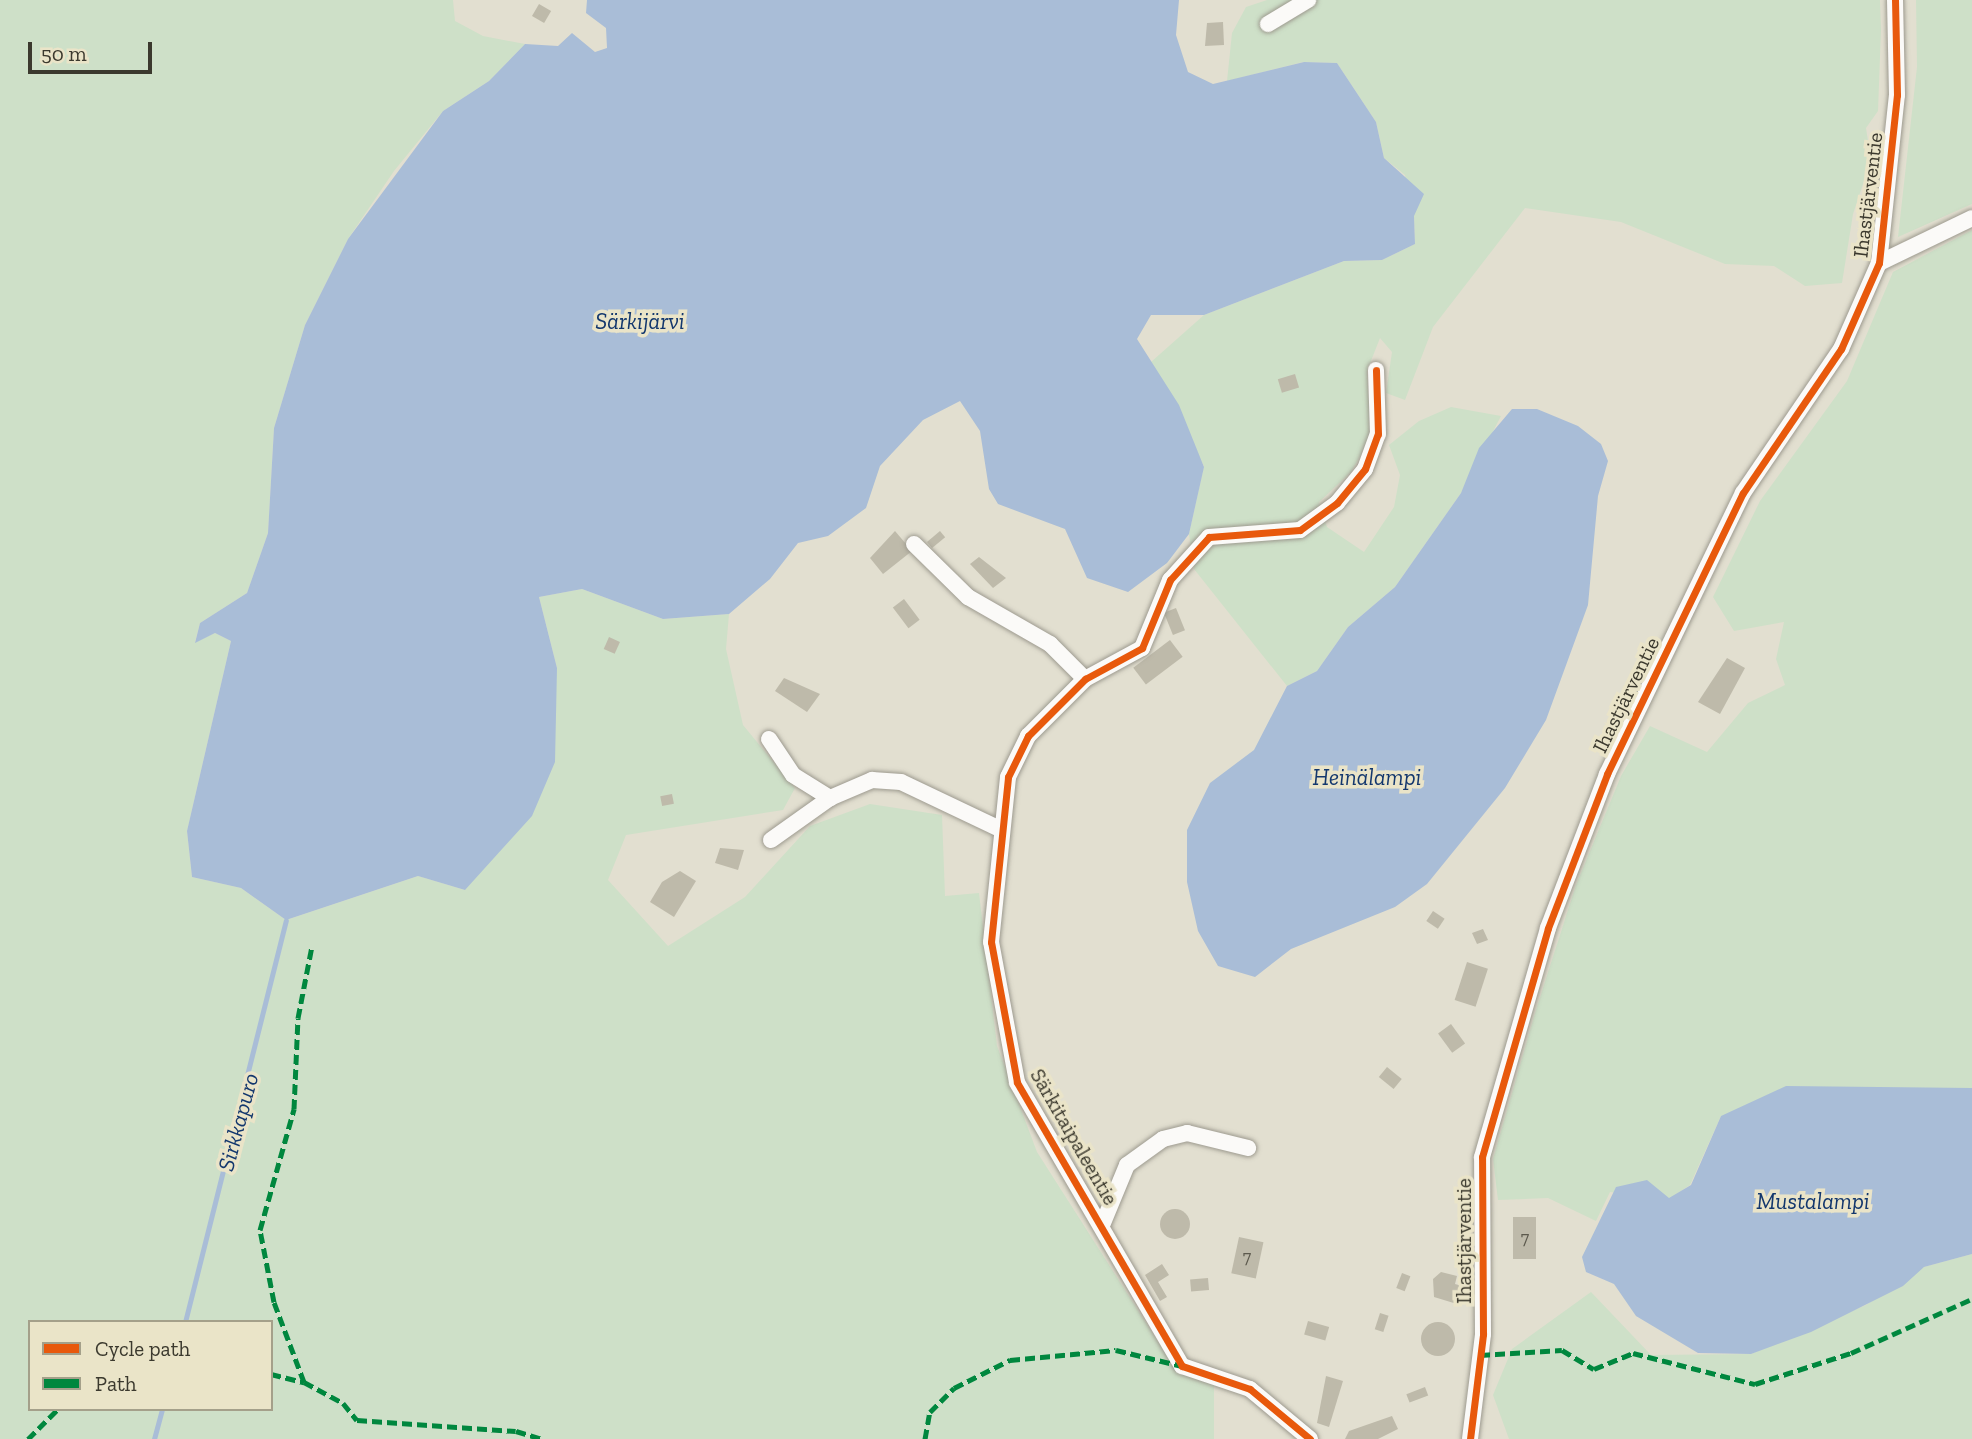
<!DOCTYPE html>
<meta charset="utf-8">
<style>
body{margin:0}
#map{position:relative;width:1972px;height:1439px;overflow:hidden;background:#e2dfd0;font-family:"Zilla Slab",serif}
div>[style]{position:absolute}
[style*='--x']{left:calc(var(--x)*1px);top:calc(var(--y)*1px);width:calc(var(--w)*1px);rotate:calc(var(--a)*1deg)}
.green>*{inset:0;background:#cee0c8}
.water>*{inset:0;background:#a9bdd7}
.stream>*{height:5px;margin:-2.5px;padding:0 2.5px;transform-origin:2.5px;border-radius:2.5px;background:#a9bdd7}
.building>*{inset:0;background:#bebaaa;transform-origin:0 0}
.round{border-radius:50%}
.roads{filter:drop-shadow(0 0 2px #9d9a8f) drop-shadow(0 0 2px #9d9a8f)}
.minor>*{height:16px;margin:-8px;padding:0 8px;transform-origin:8px;border-radius:8px;background:#fbfaf8}
.quiet>*{height:5px;margin-top:-2.5px;transform-origin:0;background:repeating-linear-gradient(90deg,#00873e 0 10px,transparent 0 15px)}
.cycleway>*{height:7px;margin:-3.5px;padding:0 3.5px;transform-origin:3.5px;border-radius:3.5px;background:#e8590c}
span{translate:-50% -50%;white-space:nowrap;text-align:center;line-height:1.15;-webkit-text-stroke:7px #eae4c8;paint-order:stroke}
.number-label{font-size:18px;color:#5c594d}
.number-label span{-webkit-text-stroke-width:0}
.street-label{font-size:21px;color:#3b392e}
.water-label{font-size:23px;color:#13376d;font-style:italic}
.legend{position:absolute;left:28px;top:1320px;width:245px;height:91px;box-sizing:border-box;background:#eae4c8;border:2px solid #a4a08a;margin:0;padding:9px 12px;list-style:none;font-size:21px;color:#3b392e}
.legend li{display:flex;align-items:center;gap:14px;height:35px}
.legend b{width:35px;border:2px solid #a4a08a}
.scale{position:absolute;left:28px;top:42px;width:124px;height:32px;box-sizing:border-box;border:4px solid #3b392e;border-top:0;padding-left:9px;font-size:21px;line-height:24px;white-space:nowrap;color:#3b392e;-webkit-text-stroke:5px #eae4c8;paint-order:stroke}
</style>
<div id="map">
<div class="green">
<i style="clip-path:polygon(evenodd,0 0,453px 0,455px 21px,483px 36px,525px 44px,489px 81px,443px 111px,394px 171px,348px 239px,305px 325px,274px 428px,268px 533px,247px 593px,200px 623px,195px 642px,215px 633px,231px 641px,187px 831px,192px 877px,241px 888px,286px 920px,418px 876px,465px 890px,557px 668px,539px 597px,582px 589px,663px 619px,729px 614px,726px 649px,743px 725px,795px 788px,783px 810px,626px 835px,608px 880px,668px 946px,745px 897px,810px 826px,870px 804px,942px 815px,945px 896px,979px 893px,997px 1046px,1037px 1152px,1178px 1373px,1214px 1383px,1214px 1439px,0 1439px,0 0,30px 1322px,271px 1322px,271px 1409px,30px 1409px,30px 1322px)"></i>
<i style="clip-path:polygon(1267px 0,1880px 0,1881px 30px,1878px 111px,1866px 128px,1871px 160px,1853px 214px,1842px 283px,1805px 286px,1774px 266px,1725px 264px,1621px 222px,1525px 208px,1433px 327px,1405px 400px,1386px 393px,1392px 352px,1380px 338px,1367px 371px,1371px 437px,1351px 472px,1319px 502px,1327px 527px,1364px 552px,1394px 507px,1400px 475px,1389px 445px,1419px 421px,1451px 407px,1501px 416px,1461px 493px,1395px 587px,1348px 627px,1317px 671px,1287px 686px,1194px 569px,1189px 534px,1204px 466px,1151px 362px,1204px 315px,1344px 261px,1382px 260px,1415px 244px,1414px 216px,1405px 175px,1384px 158px,1376px 122px,1337px 63px,1303px 62px,1227px 81px,1232px 33px,1246px 7px)"></i>
<i style="clip-path:polygon(1916px 0,1972px 0,1972px 204px,1898px 237px,1917px 67px)"></i>
<i style="clip-path:polygon(1972px 230px,1972px 1088px,1721px 1116px,1690px 1185px,1669px 1199px,1610px 1192px,1596px 1221px,1548px 1198px,1498px 1200px,1493px 1159px,1535px 1013px,1576px 885px,1621px 776px,1650px 726px,1707px 752px,1748px 703px,1785px 685px,1776px 659px,1784px 622px,1734px 631px,1713px 597px,1760px 501px,1847px 381px,1893px 272px)"></i>
<i style="clip-path:polygon(1972px 1254px,1972px 1439px,1509px 1439px,1493px 1395px,1512px 1349px,1591px 1292px,1651px 1355px,1751px 1354px,1866px 1305px,1924px 1267px)"></i>
</div>
<div class="water">
<i style="clip-path:polygon(587px 0,1179px 0,1176px 35px,1188px 72px,1213px 84px,1304px 62px,1337px 63px,1376px 122px,1384px 158px,1424px 194px,1414px 216px,1415px 244px,1382px 260px,1344px 261px,1204px 315px,1151px 315px,1137px 339px,1179px 405px,1204px 467px,1189px 534px,1167px 563px,1128px 592px,1087px 578px,1065px 529px,998px 504px,989px 489px,980px 431px,960px 401px,923px 420px,880px 466px,866px 508px,828px 536px,798px 543px,770px 579px,729px 614px,663px 619px,582px 589px,539px 597px,557px 668px,555px 762px,532px 816px,465px 890px,418px 876px,286px 920px,241px 888px,192px 877px,187px 831px,231px 641px,215px 633px,195px 643px,200px 623px,247px 593px,268px 533px,274px 428px,305px 325px,348px 239px,443px 111px,489px 81px,525px 44px,558px 46px,572px 33px,595px 52px,607px 48px,606px 28px,586px 13px)"></i>
<i style="clip-path:polygon(1512px 409px,1537px 409px,1578px 426px,1601px 444px,1608px 461px,1598px 496px,1588px 605px,1546px 720px,1505px 788px,1427px 884px,1395px 907px,1291px 949px,1255px 977px,1218px 966px,1198px 931px,1187px 882px,1187px 830px,1210px 783px,1254px 750px,1287px 686px,1317px 671px,1348px 627px,1395px 587px,1461px 493px,1479px 448px)"></i>
<i style="clip-path:polygon(1786px 1086px,1972px 1088px,1972px 1254px,1924px 1267px,1903px 1286px,1811px 1332px,1751px 1354px,1698px 1353px,1636px 1316px,1614px 1284px,1586px 1272px,1582px 1257px,1616px 1187px,1647px 1180px,1669px 1198px,1691px 1185px,1721px 1116px)"></i>
</div>
<div class="stream">
<i style="--x:185;--y:1322;--w:414;--a:-75.9"></i>
<i style="--x:154;--y:1439;--w:31;--a:-75"></i>
</div>
<div class="building">
<i style="left:539px;top:4px;width:14px;height:14px;rotate:30deg"></i>
<i style="clip-path:polygon(1223px 22px,1224px 45px,1205px 46px,1207px 23px)"></i>
<i style="left:1295px;top:374px;width:14px;height:18px;rotate:73deg"></i>
<i style="clip-path:polygon(895px 531px,912px 551px,883px 574px,870px 558px)"></i>
<i style="left:940px;top:531px;width:8px;height:17px;rotate:50deg"></i>
<i style="clip-path:polygon(979px 557px,1006px 578px,993px 588px,970px 564px)"></i>
<i style="left:904px;top:599px;width:26px;height:14px;rotate:53deg"></i>
<i style="left:1176px;top:608px;width:24px;height:13px;rotate:68deg"></i>
<i style="left:609px;top:637px;width:12px;height:13px;rotate:24deg"></i>
<i style="left:1170px;top:640px;width:21px;height:46px;rotate:53deg"></i>
<i style="clip-path:polygon(1727px 658px,1745px 668px,1720px 714px,1698px 702px)"></i>
<i style="clip-path:polygon(784px 678px,820px 694px,807px 712px,775px 691px)"></i>
<i style="left:672px;top:794px;width:10px;height:12px;rotate:79deg"></i>
<i style="clip-path:polygon(720px 848px,744px 850px,738px 870px,715px 863px)"></i>
<i style="clip-path:polygon(680px 871px,696px 881px,674px 917px,650px 902px,662px 882px)"></i>
<i style="left:1433px;top:911px;width:14px;height:12px;rotate:34deg"></i>
<i style="clip-path:polygon(1483px 929px,1488px 940px,1477px 944px,1472px 933px)"></i>
<i style="left:1467px;top:962px;width:22px;height:40px;rotate:18deg"></i>
<i style="left:1451px;top:1024px;width:24px;height:16px;rotate:54deg"></i>
<i style="left:1387px;top:1067px;width:19px;height:13px;rotate:39deg"></i>
<i class="round" style="left:1160px;top:1209px;width:30px;height:30px"></i>
<i style="left:1513px;top:1217px;width:23px;height:42px"></i>
<i style="left:1239px;top:1237px;width:25px;height:37px;rotate:12deg"></i>
<i style="clip-path:polygon(1162px 1264px,1169px 1275px,1158px 1282px,1167px 1297px,1160px 1301px,1145px 1275px)"></i>
<i style="clip-path:polygon(1441px 1272px,1457px 1276px,1455px 1284px,1462px 1286px,1457px 1304px,1434px 1297px,1433px 1279px)"></i>
<i style="left:1402px;top:1273px;width:9px;height:16px;rotate:21deg"></i>
<i style="left:1208px;top:1278px;width:12px;height:18px;rotate:85deg"></i>
<i style="left:1380px;top:1313px;width:9px;height:17px;rotate:18deg"></i>
<i style="left:1308px;top:1321px;width:22px;height:14px;rotate:16deg"></i>
<i class="round" style="left:1421px;top:1322px;width:34px;height:34px"></i>
<i style="clip-path:polygon(1326px 1376px,1343px 1381px,1329px 1427px,1317px 1423px)"></i>
<i style="left:1425px;top:1387px;width:9px;height:20px;rotate:69deg"></i>
<i style="clip-path:polygon(1392px 1416px,1398px 1429px,1378px 1439px,1345px 1439px,1349px 1431px)"></i>
</div>
<div class="roads">
<div class="minor">
<i style="--x:1268;--y:24;--w:47;--a:-31"></i>
<i style="--x:1879;--y:263;--w:103;--a:-25.8"></i>
<i style="--x:914;--y:544;--w:76;--a:44.5"></i>
<i style="--x:968;--y:597;--w:95;--a:29.8"></i>
<i style="--x:1050;--y:644;--w:49;--a:45"></i>
<i style="--x:769;--y:739;--w:43;--a:56.3"></i>
<i style="--x:793;--y:775;--w:44;--a:31.9"></i>
<i style="--x:771;--y:840;--w:72;--a:-35.4"></i>
<i style="--x:830;--y:798;--w:46;--a:-23.2"></i>
<i style="--x:872;--y:780;--w:29;--a:4"></i>
<i style="--x:901;--y:782;--w:110;--a:25.4"></i>
<i style="--x:1103;--y:1223;--w:63;--a:-67.5"></i>
<i style="--x:1127;--y:1165;--w:44;--a:-35.8"></i>
<i style="--x:1163;--y:1139;--w:25;--a:-14"></i>
<i style="--x:1187;--y:1133;--w:63;--a:13.8"></i>
<i style="--x:1310;--y:1439;--w:78;--a:-140.2"></i>
<i style="--x:1250;--y:1389;--w:72;--a:-161.3"></i>
<i style="--x:1182;--y:1366;--w:328;--a:-120.2"></i>
<i style="--x:1017;--y:1082;--w:142;--a:-100.5"></i>
<i style="--x:991;--y:942;--w:166;--a:-84.1"></i>
<i style="--x:1008;--y:777;--w:46;--a:-64"></i>
<i style="--x:1028;--y:736;--w:81;--a:-45"></i>
<i style="--x:1085;--y:679;--w:65;--a:-28.5"></i>
<i style="--x:1142;--y:648;--w:74;--a:-67.6"></i>
<i style="--x:1170;--y:580;--w:58;--a:-47.8"></i>
<i style="--x:1209;--y:537;--w:91;--a:-4.4"></i>
<i style="--x:1300;--y:530;--w:46;--a:-36.1"></i>
<i style="--x:1337;--y:503;--w:44;--a:-50.5"></i>
<i style="--x:1365;--y:469;--w:37;--a:-70"></i>
<i style="--x:1378;--y:434;--w:64;--a:-91.8"></i>
<i style="--x:1470;--y:1439;--w:106;--a:-82.9"></i>
<i style="--x:1483;--y:1334;--w:177;--a:-90.3"></i>
<i style="--x:1482;--y:1157;--w:238;--a:-73.9"></i>
<i style="--x:1548;--y:928;--w:165;--a:-69"></i>
<i style="--x:1607;--y:774;--w:312;--a:-64.2"></i>
<i style="--x:1743;--y:493;--w:174;--a:-55.8"></i>
<i style="--x:1841;--y:349;--w:94;--a:-66.2"></i>
<i style="--x:1879;--y:263;--w:169;--a:-83.9"></i>
<i style="--x:1897;--y:95;--w:95;--a:-91.2"></i>
</div>
</div>
<div class="quiet">
<i style="--x:1480;--y:1355;--w:82;--a:-3.5"></i>
<i style="--x:1562;--y:1350;--w:37;--a:31"></i>
<i style="--x:1594;--y:1369;--w:42;--a:-22.3"></i>
<i style="--x:1633;--y:1353;--w:126;--a:14.3"></i>
<i style="--x:1755;--y:1384;--w:101;--a:-17.9"></i>
<i style="--x:1851;--y:1353;--w:133;--a:-24.1"></i>
<i style="--x:271;--y:1374;--w:34;--a:14"></i>
<i style="--x:304;--y:1382;--w:44;--a:28.3"></i>
<i style="--x:343;--y:1403;--w:22;--a:51"></i>
<i style="--x:357;--y:1420;--w:159;--a:4"></i>
<i style="--x:516;--y:1431;--w:27;--a:17"></i>
<i style="--x:304;--y:1382;--w:85;--a:-110.6"></i>
<i style="--x:274;--y:1302;--w:73;--a:-101"></i>
<i style="--x:260;--y:1230;--w:126;--a:-74.3"></i>
<i style="--x:294;--y:1109;--w:91;--a:-87.5"></i>
<i style="--x:298;--y:1018;--w:73;--a:-79"></i>
<i style="--x:28;--y:1439;--w:42;--a:-45"></i>
<i style="--x:925;--y:1439;--w:27;--a:-80"></i>
<i style="--x:930;--y:1412;--w:34;--a:-45"></i>
<i style="--x:954;--y:1388;--w:63;--a:-26.6"></i>
<i style="--x:1010;--y:1360;--w:106;--a:-5.4"></i>
<i style="--x:1116;--y:1350;--w:68;--a:13.6"></i>
</div>
<div class="cycleway">
<i style="--x:1310;--y:1439;--w:78;--a:-140.2"></i>
<i style="--x:1250;--y:1389;--w:72;--a:-161.3"></i>
<i style="--x:1182;--y:1366;--w:328;--a:-120.2"></i>
<i style="--x:1017;--y:1082;--w:142;--a:-100.5"></i>
<i style="--x:991;--y:942;--w:166;--a:-84.1"></i>
<i style="--x:1008;--y:777;--w:46;--a:-64"></i>
<i style="--x:1028;--y:736;--w:81;--a:-45"></i>
<i style="--x:1085;--y:679;--w:65;--a:-28.5"></i>
<i style="--x:1142;--y:648;--w:74;--a:-67.6"></i>
<i style="--x:1170;--y:580;--w:58;--a:-47.8"></i>
<i style="--x:1209;--y:537;--w:91;--a:-4.4"></i>
<i style="--x:1300;--y:530;--w:46;--a:-36.1"></i>
<i style="--x:1337;--y:503;--w:44;--a:-50.5"></i>
<i style="--x:1365;--y:469;--w:37;--a:-70"></i>
<i style="--x:1378;--y:434;--w:64;--a:-91.8"></i>
<i style="--x:1470;--y:1439;--w:106;--a:-82.9"></i>
<i style="--x:1483;--y:1334;--w:177;--a:-90.3"></i>
<i style="--x:1482;--y:1157;--w:238;--a:-73.9"></i>
<i style="--x:1548;--y:928;--w:165;--a:-69"></i>
<i style="--x:1607;--y:774;--w:312;--a:-64.2"></i>
<i style="--x:1743;--y:493;--w:174;--a:-55.8"></i>
<i style="--x:1841;--y:349;--w:94;--a:-66.2"></i>
<i style="--x:1879;--y:263;--w:169;--a:-83.9"></i>
<i style="--x:1897;--y:95;--w:95;--a:-91.2"></i>
</div>
<div class="number-label">
<span style="left:1525px;top:1238px">7</span>
<span style="left:1247px;top:1257px">7</span>
</div>
<div class="street-label">
<span style="left:1868px;top:195px;rotate:-83deg">Ihastjärventie</span>
<span style="left:1626px;top:695px;rotate:-64deg">Ihastjärventie</span>
<span style="left:1074px;top:1137px;rotate:60deg">Särkitaipaleentie</span>
<span style="left:1464px;top:1241px;rotate:-90deg">Ihastjärventie</span>
</div>
<div class="water-label">
<span style="left:640px;top:321px">Särkijärvi</span>
<span style="left:1367px;top:777px">Heinälampi</span>
<span style="left:238px;top:1122px;rotate:-75deg">Sirkkapuro</span>
<span style="left:1813px;top:1201px">Mustalampi</span>
</div>
<ul class="legend">
<li><b style="height:9px;background:#e8590c"></b>Cycle path</li>
<li><b style="height:9px;background:#00873e"></b>Path</li>
</ul>
<div class="scale">50 m</div>
</div>
